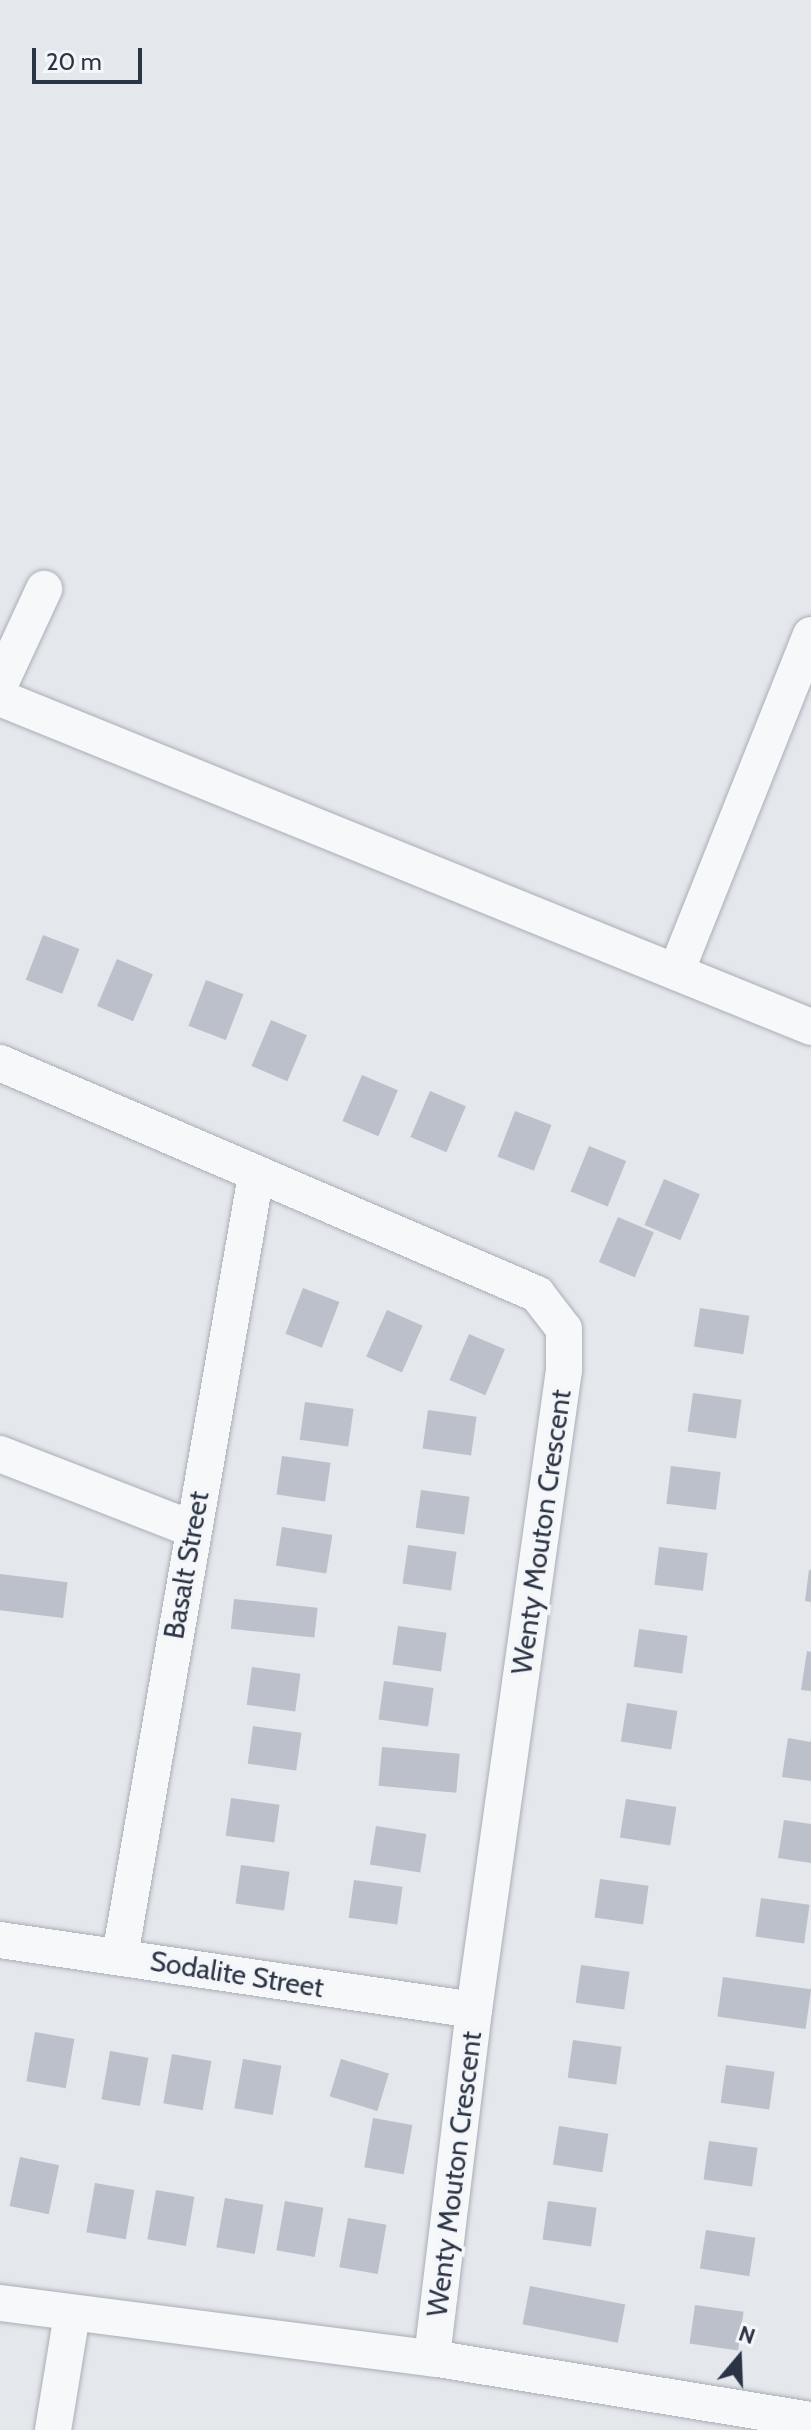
<!DOCTYPE html>
<style>
body{margin:0}
#map{position:relative;width:811px;height:2430px;overflow:hidden;background:#e4e7ec;font-family:Cabin,sans-serif}
div>[style]{position:absolute}
[style*='--x']{left:calc(var(--x)*1px);top:calc(var(--y)*1px);width:calc(var(--w)*1px);rotate:calc(var(--a)*1deg)}
.building>*{inset:0;background:#bbc0ca;transform-origin:0 0}
.roads{filter:drop-shadow(0 0 2px #a9aeb7) drop-shadow(0 0 2px #a9aeb7)}
.minor>*{height:36px;margin:-18px;padding:0 18px;transform-origin:18px;border-radius:18px;background:#f7f8fa}
span{translate:-50% -50%;white-space:nowrap;text-align:center;line-height:1.15;-webkit-text-stroke:7px #f4f6f9;paint-order:stroke}
.street-label{font-size:28px;color:#2b3445}
.north{position:absolute;left:699px;top:2318px;width:80px;height:80px;-webkit-text-stroke:6px #f4f6f9;paint-order:stroke;rotate:19deg;font-size:22px;font-weight:700;line-height:32px;text-align:center;color:#2b3445}
.north::after{content:'';display:block;margin:auto;width:28px;height:36px;background:#2b3445;clip-path:polygon(50% 0,100% 100%,50% 72%,0 100%)}
.scale{position:absolute;left:32px;top:48px;width:110px;height:36px;box-sizing:border-box;border:4px solid #2b3445;border-top:0;padding-left:10px;font-size:24px;line-height:28px;white-space:nowrap;color:#2b3445;-webkit-text-stroke:6px #f4f6f9;paint-order:stroke}
</style>
<div id="map">
<div class="building">
<i style="left:43px;top:935px;width:39px;height:48px;rotate:21deg"></i>
<i style="left:117px;top:959px;width:39px;height:51px;rotate:23deg"></i>
<i style="left:206px;top:980px;width:40px;height:49px;rotate:21deg"></i>
<i style="left:271px;top:1020px;width:39px;height:50px;rotate:23deg"></i>
<i style="left:362px;top:1075px;width:39px;height:50px;rotate:23deg"></i>
<i style="left:430px;top:1091px;width:39px;height:50px;rotate:23deg"></i>
<i style="left:515px;top:1111px;width:39px;height:49px;rotate:21deg"></i>
<i style="left:589px;top:1146px;width:40px;height:49px;rotate:22deg"></i>
<i style="left:664px;top:1179px;width:39px;height:50px;rotate:23deg"></i>
<i style="left:618px;top:1217px;width:39px;height:49px;rotate:23deg"></i>
<i style="left:303px;top:1288px;width:39px;height:49px;rotate:21deg"></i>
<i style="left:700px;top:1308px;width:50px;height:39px;rotate:9deg"></i>
<i style="left:387px;top:1310px;width:39px;height:51px;rotate:24deg"></i>
<i style="left:469px;top:1334px;width:39px;height:50px;rotate:23deg"></i>
<i style="left:693px;top:1393px;width:49px;height:39px;rotate:8deg"></i>
<i style="left:305px;top:1402px;width:49px;height:38px;rotate:8deg"></i>
<i style="left:428px;top:1410px;width:49px;height:39px;rotate:8deg"></i>
<i style="left:282px;top:1456px;width:49px;height:39px;rotate:8deg"></i>
<i style="left:671px;top:1466px;width:50px;height:38px;rotate:7deg"></i>
<i style="left:421px;top:1490px;width:49px;height:38px;rotate:8deg"></i>
<i style="left:282px;top:1527px;width:51px;height:39px;rotate:9deg"></i>
<i style="left:408px;top:1545px;width:49px;height:39px;rotate:8deg"></i>
<i style="left:659px;top:1547px;width:49px;height:38px;rotate:7deg"></i>
<i style="clip-path:polygon(809px 1570px,811px 1570px,811px 1602px,805px 1601px)"></i>
<i style="left:0;top:1574px;width:68px;height:36px;rotate:7deg"></i>
<i style="left:234px;top:1599px;width:84px;height:30px;rotate:6deg"></i>
<i style="left:398px;top:1626px;width:49px;height:39px;rotate:8deg"></i>
<i style="left:639px;top:1629px;width:49px;height:38px;rotate:8deg"></i>
<i style="clip-path:polygon(807px 1651px,811px 1652px,811px 1691px,801px 1690px)"></i>
<i style="left:252px;top:1667px;width:49px;height:38px;rotate:8deg"></i>
<i style="left:384px;top:1681px;width:50px;height:39px;rotate:8deg"></i>
<i style="left:627px;top:1703px;width:51px;height:39px;rotate:9deg"></i>
<i style="left:253px;top:1726px;width:49px;height:38px;rotate:8deg"></i>
<i style="clip-path:polygon(788px 1738px,811px 1742px,811px 1781px,782px 1777px)"></i>
<i style="left:382px;top:1747px;width:78px;height:39px;rotate:5deg"></i>
<i style="left:231px;top:1798px;width:49px;height:38px;rotate:8deg"></i>
<i style="left:626px;top:1799px;width:51px;height:39px;rotate:9deg"></i>
<i style="clip-path:polygon(784px 1820px,811px 1824px,811px 1863px,778px 1858px)"></i>
<i style="left:376px;top:1826px;width:51px;height:39px;rotate:9deg"></i>
<i style="left:241px;top:1865px;width:49px;height:39px;rotate:8deg"></i>
<i style="left:600px;top:1879px;width:49px;height:39px;rotate:8deg"></i>
<i style="left:354px;top:1880px;width:49px;height:38px;rotate:8deg"></i>
<i style="left:761px;top:1898px;width:49px;height:39px;rotate:8deg"></i>
<i style="left:581px;top:1965px;width:49px;height:38px;rotate:8deg"></i>
<i style="left:723px;top:1977px;width:89px;height:40px;rotate:8deg"></i>
<i style="left:35px;top:2032px;width:40px;height:50px;rotate:10deg"></i>
<i style="left:573px;top:2040px;width:49px;height:38px;rotate:8deg"></i>
<i style="left:110px;top:2051px;width:39px;height:49px;rotate:10deg"></i>
<i style="left:172px;top:2054px;width:40px;height:50px;rotate:10deg"></i>
<i style="left:243px;top:2059px;width:39px;height:50px;rotate:10deg"></i>
<i style="left:341px;top:2059px;width:50px;height:39px;rotate:17deg"></i>
<i style="left:726px;top:2065px;width:49px;height:38px;rotate:8deg"></i>
<i style="left:373px;top:2118px;width:40px;height:50px;rotate:10deg"></i>
<i style="left:559px;top:2126px;width:50px;height:39px;rotate:9deg"></i>
<i style="left:709px;top:2141px;width:49px;height:39px;rotate:8deg"></i>
<i style="left:20px;top:2157px;width:40px;height:50px;rotate:12deg"></i>
<i style="left:95px;top:2183px;width:40px;height:50px;rotate:10deg"></i>
<i style="left:156px;top:2190px;width:39px;height:50px;rotate:10deg"></i>
<i style="left:225px;top:2198px;width:39px;height:50px;rotate:10deg"></i>
<i style="left:285px;top:2201px;width:39px;height:50px;rotate:10deg"></i>
<i style="left:548px;top:2201px;width:49px;height:39px;rotate:8deg"></i>
<i style="left:348px;top:2218px;width:39px;height:50px;rotate:10deg"></i>
<i style="left:706px;top:2230px;width:50px;height:39px;rotate:9deg"></i>
<i style="left:530px;top:2286px;width:97px;height:39px;rotate:11deg"></i>
<i style="left:695px;top:2305px;width:49px;height:39px;rotate:8deg"></i>
</div>
<div class="roads">
<div class="minor">
<i style="--x:0;--y:684;--w:105;--a:-65.1"></i>
<i style="--x:0;--y:698;--w:875;--a:22.08"></i>
<i style="--x:676;--y:972;--w:363;--a:-68.2"></i>
<i style="--x:0;--y:1063;--w:585;--a:23.28"></i>
<i style="--x:537;--y:1294;--w:44;--a:52.4"></i>
<i style="--x:564;--y:1329;--w:41;--a:90"></i>
<i style="--x:564;--y:1370;--w:646;--a:98"></i>
<i style="--x:474;--y:2010;--w:351;--a:96.9"></i>
<i style="--x:0;--y:1454;--w:206;--a:21.3"></i>
<i style="--x:0;--y:1940;--w:479;--a:8.4"></i>
<i style="--x:120;--y:1956;--w:793;--a:-80.12"></i>
<i style="--x:0;--y:2303;--w:435;--a:7.3"></i>
<i style="--x:432;--y:2358;--w:384;--a:9.3"></i>
<i style="--x:53;--y:2430;--w:118;--a:-80.7"></i>
</div>
</div>
<div class="street-label">
<span style="left:541px;top:1532px;rotate:-82deg">Wenty Mouton Crescent</span>
<span style="left:186px;top:1565px;rotate:-80deg">Basalt Street</span>
<span style="left:237px;top:1974px;rotate:9deg">Sodalite Street</span>
<span style="left:454px;top:2174px;rotate:-83deg">Wenty Mouton Crescent</span>
</div>
<div class="north">N</div>
<div class="scale">20 m</div>
</div>
